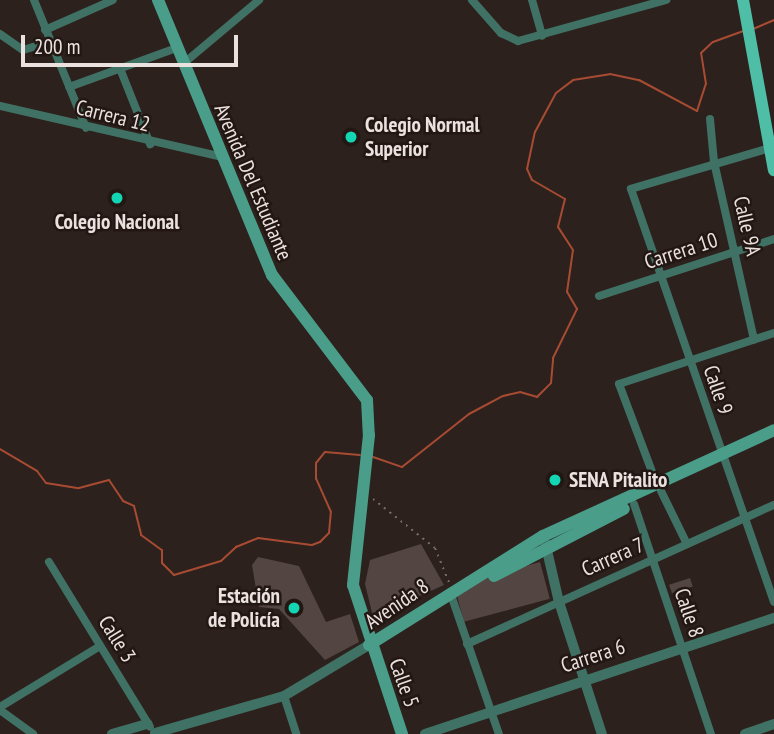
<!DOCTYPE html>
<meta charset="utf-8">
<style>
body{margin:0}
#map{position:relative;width:774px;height:734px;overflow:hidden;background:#2d211d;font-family:"PT Sans Narrow",sans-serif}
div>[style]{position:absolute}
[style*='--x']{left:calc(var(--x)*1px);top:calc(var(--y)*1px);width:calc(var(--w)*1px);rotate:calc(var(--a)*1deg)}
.stream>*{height:2px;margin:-1px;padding:0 1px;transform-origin:1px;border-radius:1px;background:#a84b33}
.building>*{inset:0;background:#534541;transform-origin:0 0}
.path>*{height:2px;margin-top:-1px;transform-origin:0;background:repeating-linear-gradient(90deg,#756a66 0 2px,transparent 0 7px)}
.minor>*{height:8px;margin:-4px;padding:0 4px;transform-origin:4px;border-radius:4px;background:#407165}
.tertiary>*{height:10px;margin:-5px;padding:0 5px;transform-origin:5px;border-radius:5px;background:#407165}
.secondary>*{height:12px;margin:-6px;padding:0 6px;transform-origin:6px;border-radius:6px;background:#499d89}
.primary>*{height:12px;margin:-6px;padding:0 6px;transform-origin:6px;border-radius:6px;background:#4ebfa6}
.dots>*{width:19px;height:19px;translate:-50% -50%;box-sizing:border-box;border:4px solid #231714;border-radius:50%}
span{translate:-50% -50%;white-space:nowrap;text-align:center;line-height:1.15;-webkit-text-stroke:5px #231714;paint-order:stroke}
.street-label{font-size:21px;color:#ebe2df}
.poi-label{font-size:21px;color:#ebe2df;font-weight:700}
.left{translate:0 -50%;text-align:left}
.right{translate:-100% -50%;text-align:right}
.scale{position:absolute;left:21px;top:35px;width:217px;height:32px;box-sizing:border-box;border:4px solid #ebe2df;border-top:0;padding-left:9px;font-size:21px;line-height:24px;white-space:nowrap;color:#ebe2df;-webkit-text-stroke:5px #231714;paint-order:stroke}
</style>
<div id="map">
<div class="stream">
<i style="--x:753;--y:29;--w:23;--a:-23"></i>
<i style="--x:0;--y:449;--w:43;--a:30.7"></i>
<i style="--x:37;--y:471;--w:15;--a:53"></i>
<i style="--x:46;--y:483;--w:33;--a:9"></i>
<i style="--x:79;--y:488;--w:31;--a:-15"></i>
<i style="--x:109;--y:480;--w:25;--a:56"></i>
<i style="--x:123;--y:501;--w:12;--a:24"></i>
<i style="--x:134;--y:506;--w:30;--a:76"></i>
<i style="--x:141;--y:535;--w:26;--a:36"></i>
<i style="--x:162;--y:550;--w:13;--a:90"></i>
<i style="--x:162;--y:563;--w:17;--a:45"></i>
<i style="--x:174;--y:575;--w:49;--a:-16.6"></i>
<i style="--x:221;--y:561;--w:21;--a:-43"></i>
<i style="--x:236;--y:547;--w:24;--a:-22"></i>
<i style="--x:258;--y:538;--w:54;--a:7.4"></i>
<i style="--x:312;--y:545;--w:9;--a:-21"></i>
<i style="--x:320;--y:542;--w:13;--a:-45"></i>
<i style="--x:329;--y:533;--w:21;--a:-85"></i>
<i style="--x:331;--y:512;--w:36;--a:-114"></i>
<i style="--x:316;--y:479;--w:16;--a:-90"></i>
<i style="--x:316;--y:463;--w:14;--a:-51"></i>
<i style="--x:325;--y:452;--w:35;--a:5"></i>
<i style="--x:373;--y:457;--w:31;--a:19"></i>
<i style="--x:402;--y:467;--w:85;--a:-38.3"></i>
<i style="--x:469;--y:414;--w:38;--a:-28"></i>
<i style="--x:503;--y:396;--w:17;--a:-13"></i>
<i style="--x:520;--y:392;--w:18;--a:16"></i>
<i style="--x:537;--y:397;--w:20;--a:-45"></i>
<i style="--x:551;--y:383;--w:25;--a:-85"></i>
<i style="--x:553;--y:358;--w:55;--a:-63.9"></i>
<i style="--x:577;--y:309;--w:20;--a:-120"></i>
<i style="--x:567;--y:292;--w:42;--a:-81.9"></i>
<i style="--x:573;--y:250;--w:27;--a:-123"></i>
<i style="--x:558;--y:227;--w:29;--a:-76"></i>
<i style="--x:565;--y:199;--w:38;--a:-150"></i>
<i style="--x:532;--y:180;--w:12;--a:-114"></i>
<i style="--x:527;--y:169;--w:38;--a:-78"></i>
<i style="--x:535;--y:132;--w:44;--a:-61.7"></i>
<i style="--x:556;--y:93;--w:21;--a:-37"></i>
<i style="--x:573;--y:80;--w:37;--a:-9"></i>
<i style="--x:610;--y:74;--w:30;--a:12"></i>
<i style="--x:639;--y:80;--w:66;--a:28.1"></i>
<i style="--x:697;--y:111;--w:28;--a:-72"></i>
<i style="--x:706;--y:84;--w:31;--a:-99"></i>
<i style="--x:701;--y:53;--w:16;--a:-43"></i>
<i style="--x:713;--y:42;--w:33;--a:-20"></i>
</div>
<div class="building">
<i style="clip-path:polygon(421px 544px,444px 585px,386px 611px,375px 625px,365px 584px,370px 560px)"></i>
<i style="clip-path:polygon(258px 557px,299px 566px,326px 622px,350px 614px,359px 642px,325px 660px,279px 609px,259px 607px,252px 565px)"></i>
<i style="left:540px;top:562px;width:38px;height:89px;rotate:75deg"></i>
<i style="left:690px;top:578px;width:9px;height:22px;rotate:72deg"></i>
</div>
<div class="path">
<i style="--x:373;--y:499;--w:79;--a:38.3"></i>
<i style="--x:435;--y:548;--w:38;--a:68"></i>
</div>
<div class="minor">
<i style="--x:34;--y:0;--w:138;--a:67.9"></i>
<i style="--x:472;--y:0;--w:44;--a:48.7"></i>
<i style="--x:501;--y:33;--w:19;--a:25"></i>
<i style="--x:518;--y:41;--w:154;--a:-15.5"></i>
<i style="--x:532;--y:0;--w:37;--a:74"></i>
<i style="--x:45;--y:30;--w:74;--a:-23.8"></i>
<i style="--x:0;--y:34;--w:28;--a:35"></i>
<i style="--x:23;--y:50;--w:28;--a:-17"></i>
<i style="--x:184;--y:63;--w:98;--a:-40"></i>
<i style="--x:121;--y:71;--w:79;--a:68.3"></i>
<i style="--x:69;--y:87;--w:115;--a:-19.9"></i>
<i style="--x:0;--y:106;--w:225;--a:12.9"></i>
<i style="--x:710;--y:119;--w:43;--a:84.7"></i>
<i style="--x:714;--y:162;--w:182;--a:77.3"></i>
<i style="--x:770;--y:148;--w:145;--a:163.6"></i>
<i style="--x:631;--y:189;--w:437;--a:70.9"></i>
<i style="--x:599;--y:296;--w:184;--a:-18"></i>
<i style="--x:657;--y:485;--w:108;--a:-110.6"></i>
<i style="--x:619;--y:384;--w:163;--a:-18.2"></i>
<i style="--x:661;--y:491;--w:59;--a:63.9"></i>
<i style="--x:634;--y:504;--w:243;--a:71.5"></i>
<i style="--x:49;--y:562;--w:193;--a:58.5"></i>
<i style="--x:450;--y:592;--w:150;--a:71"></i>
<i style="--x:467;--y:644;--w:337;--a:-24.4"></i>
<i style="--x:284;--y:696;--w:40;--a:72"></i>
<i style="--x:0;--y:707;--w:117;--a:-31.4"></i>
<i style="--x:0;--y:710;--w:41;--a:36"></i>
</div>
<div class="tertiary">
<i style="--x:545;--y:542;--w:62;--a:76.9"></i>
<i style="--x:559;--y:602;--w:139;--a:72"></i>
<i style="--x:155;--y:733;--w:134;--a:-16"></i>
<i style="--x:284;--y:696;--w:99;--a:-31"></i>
<i style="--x:112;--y:734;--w:37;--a:-16"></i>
<i style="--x:425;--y:734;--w:368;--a:-18.4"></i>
<i style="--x:745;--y:734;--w:31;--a:-19"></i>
</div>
<div class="secondary">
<i style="--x:158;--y:0;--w:298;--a:67.5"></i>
<i style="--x:272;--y:275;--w:157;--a:52.8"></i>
<i style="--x:367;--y:400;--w:35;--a:87"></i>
<i style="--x:369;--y:435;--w:151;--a:96.1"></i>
<i style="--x:353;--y:585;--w:157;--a:71.8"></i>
<i style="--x:494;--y:576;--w:146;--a:-27.3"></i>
<i style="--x:369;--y:645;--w:205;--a:-32.1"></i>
<i style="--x:543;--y:536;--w:254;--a:-24.6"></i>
</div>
<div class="primary">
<i style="--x:743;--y:0;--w:173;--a:79.7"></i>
</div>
<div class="dots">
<i style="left:351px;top:137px;background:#13d5b3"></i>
<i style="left:117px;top:198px;background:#13d5b3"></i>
<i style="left:555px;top:480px;background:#13d5b3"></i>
<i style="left:294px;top:608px;background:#13d5b3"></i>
</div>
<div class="street-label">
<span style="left:113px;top:116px;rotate:14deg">Carrera 12</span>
<span style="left:253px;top:182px;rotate:67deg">Avenida Del Estudiante</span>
<span style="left:747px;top:226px;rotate:77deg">Calle 9A</span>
<span style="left:681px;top:251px;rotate:-18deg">Carrera 10</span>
<span style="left:718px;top:390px;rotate:71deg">Calle 9</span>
<span style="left:613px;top:557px;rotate:-24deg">Carrera 7</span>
<span style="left:397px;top:604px;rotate:-34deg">Avenida 8</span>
<span style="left:689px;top:613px;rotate:71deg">Calle 8</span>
<span style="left:117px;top:639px;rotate:58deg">Calle 3</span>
<span style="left:593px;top:656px;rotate:-18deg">Carrera 6</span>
<span style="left:404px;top:683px;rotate:70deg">Calle 5</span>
</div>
<div class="poi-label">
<span class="left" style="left:365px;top:137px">Colegio Normal<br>Superior</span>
<span style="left:117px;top:222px">Colegio Nacional</span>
<span class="left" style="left:569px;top:480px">SENA Pitalito</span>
<span class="right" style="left:280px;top:608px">Estación<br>de Policía</span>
</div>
<div class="scale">200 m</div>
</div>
